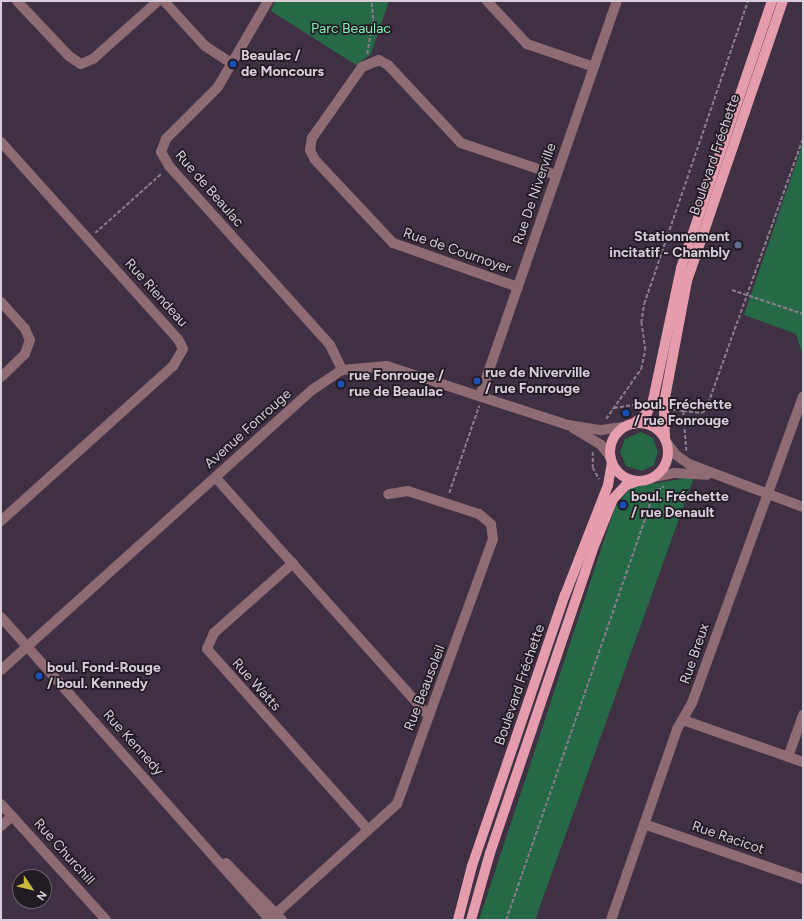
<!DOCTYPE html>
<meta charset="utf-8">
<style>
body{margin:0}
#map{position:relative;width:804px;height:921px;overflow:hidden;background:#3f3043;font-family:Figtree,sans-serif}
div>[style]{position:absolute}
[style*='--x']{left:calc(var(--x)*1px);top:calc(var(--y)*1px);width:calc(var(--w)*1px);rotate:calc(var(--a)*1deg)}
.green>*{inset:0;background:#266946}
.path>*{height:1.5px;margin-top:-0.75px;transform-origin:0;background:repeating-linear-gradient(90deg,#897d8c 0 4px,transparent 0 6px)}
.minor>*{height:10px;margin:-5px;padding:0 5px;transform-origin:5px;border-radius:5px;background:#8f6b73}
.major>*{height:10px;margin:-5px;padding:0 5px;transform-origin:5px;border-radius:5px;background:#e59dae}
.major>.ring{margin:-5px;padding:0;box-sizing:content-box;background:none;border:10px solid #e59dae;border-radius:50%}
.dots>*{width:11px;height:11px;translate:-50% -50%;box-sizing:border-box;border:2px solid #221b24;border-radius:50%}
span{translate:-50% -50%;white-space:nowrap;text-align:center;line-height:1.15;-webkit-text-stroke:3.5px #221b24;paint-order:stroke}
.park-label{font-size:14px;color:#80eeb0}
.poi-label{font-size:14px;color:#d7ced9;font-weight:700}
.left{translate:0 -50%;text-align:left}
.right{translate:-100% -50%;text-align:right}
.street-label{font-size:14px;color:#d7ced9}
.frame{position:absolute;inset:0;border:2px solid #d7ced9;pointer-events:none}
.north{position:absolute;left:12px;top:869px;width:40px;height:40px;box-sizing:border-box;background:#221b24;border:1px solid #6a636c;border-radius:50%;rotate:125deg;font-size:11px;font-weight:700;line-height:16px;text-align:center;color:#d7ced9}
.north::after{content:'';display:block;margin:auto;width:14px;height:18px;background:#c8bb3b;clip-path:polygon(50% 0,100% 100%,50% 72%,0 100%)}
</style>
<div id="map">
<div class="green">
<i style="clip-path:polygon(275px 1px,389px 1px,371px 54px,356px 65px,271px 11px)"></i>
<i style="clip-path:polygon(803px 143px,803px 356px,796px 334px,744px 315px)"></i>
<i style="clip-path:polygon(641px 432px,653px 438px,658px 452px,654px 465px,642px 471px,626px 466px,620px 452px,625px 439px)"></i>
<i style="clip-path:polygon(694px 477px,535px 920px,479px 920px,615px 507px,631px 487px)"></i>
</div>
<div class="path">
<i style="--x:367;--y:54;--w:36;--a:-80"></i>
<i style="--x:373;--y:19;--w:18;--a:-96"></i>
<i style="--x:95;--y:233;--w:90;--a:-41.8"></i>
<i style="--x:732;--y:290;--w:75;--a:18.7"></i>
<i style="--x:614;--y:408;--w:26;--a:-9"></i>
<i style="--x:673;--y:410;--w:10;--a:6"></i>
<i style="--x:686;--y:411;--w:14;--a:-78"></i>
<i style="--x:606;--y:419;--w:61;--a:-55"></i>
<i style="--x:641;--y:369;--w:19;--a:-78"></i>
<i style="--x:645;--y:350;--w:27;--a:-98"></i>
<i style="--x:641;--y:323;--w:19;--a:-81"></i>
<i style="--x:644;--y:304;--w:320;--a:-71.1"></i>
<i style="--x:686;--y:451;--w:40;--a:-94.3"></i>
<i style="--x:683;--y:411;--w:19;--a:6"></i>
<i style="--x:702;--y:413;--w:6;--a:-45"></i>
<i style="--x:706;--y:409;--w:288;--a:-70.3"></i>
<i style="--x:593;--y:452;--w:16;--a:90"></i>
<i style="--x:593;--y:468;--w:13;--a:61"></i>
<i style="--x:449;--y:493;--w:92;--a:-71"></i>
<i style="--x:630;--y:496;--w:17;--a:3"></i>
<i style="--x:647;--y:497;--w:20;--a:-33"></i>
<i style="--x:506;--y:920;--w:436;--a:-70.9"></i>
<i style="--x:649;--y:508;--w:11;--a:-85"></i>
</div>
<div class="minor">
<i style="--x:17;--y:1;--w:76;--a:46.6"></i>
<i style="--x:69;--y:56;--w:14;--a:34"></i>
<i style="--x:81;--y:64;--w:13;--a:-23"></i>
<i style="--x:93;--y:59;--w:87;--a:-41.7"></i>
<i style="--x:164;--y:1;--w:61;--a:47.7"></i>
<i style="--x:205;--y:46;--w:33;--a:33"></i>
<i style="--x:268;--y:1;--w:99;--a:120.2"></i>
<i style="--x:218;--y:87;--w:74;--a:135"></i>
<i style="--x:166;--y:139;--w:14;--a:111"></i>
<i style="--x:161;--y:152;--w:16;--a:60"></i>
<i style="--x:169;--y:166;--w:241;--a:48"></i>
<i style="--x:330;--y:345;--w:28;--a:64"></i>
<i style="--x:487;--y:1;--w:59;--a:47.1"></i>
<i style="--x:527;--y:44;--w:71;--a:18.9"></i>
<i style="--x:1;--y:142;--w:265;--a:48.1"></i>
<i style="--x:178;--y:339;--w:11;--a:63"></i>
<i style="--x:183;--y:349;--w:20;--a:120"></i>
<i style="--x:173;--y:366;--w:232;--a:138"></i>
<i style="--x:518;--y:287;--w:133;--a:-160.6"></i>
<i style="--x:393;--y:243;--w:114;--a:-133.2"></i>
<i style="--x:315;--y:160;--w:11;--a:-117"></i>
<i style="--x:310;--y:150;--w:12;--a:-81"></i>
<i style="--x:312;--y:138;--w:87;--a:-54.8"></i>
<i style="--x:362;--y:67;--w:18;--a:-22"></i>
<i style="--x:379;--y:60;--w:10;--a:29"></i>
<i style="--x:388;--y:65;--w:107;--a:46.9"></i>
<i style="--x:461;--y:143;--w:100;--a:18.6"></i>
<i style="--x:1;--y:302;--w:36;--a:48"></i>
<i style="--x:25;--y:329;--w:12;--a:66"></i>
<i style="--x:30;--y:340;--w:15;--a:110"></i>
<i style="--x:25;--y:354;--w:33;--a:136"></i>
<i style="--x:480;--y:396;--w:418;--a:-70.9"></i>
<i style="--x:573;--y:428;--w:33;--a:31"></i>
<i style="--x:601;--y:445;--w:16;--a:52"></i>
<i style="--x:667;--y:443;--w:15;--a:53"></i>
<i style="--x:676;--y:455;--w:16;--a:35"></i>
<i style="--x:689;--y:464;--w:122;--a:20.7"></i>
<i style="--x:654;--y:477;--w:20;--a:-11"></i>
<i style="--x:674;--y:473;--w:33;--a:3"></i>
<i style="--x:216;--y:478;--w:318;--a:48.2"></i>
<i style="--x:293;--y:563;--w:106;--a:138.5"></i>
<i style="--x:214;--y:633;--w:17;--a:114"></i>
<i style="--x:207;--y:649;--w:242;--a:48.3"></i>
<i style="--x:1;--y:617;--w:405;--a:48.4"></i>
<i style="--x:1;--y:670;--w:418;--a:-42"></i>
<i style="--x:312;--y:390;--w:36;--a:-34"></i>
<i style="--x:342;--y:370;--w:45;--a:-5.1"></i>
<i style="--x:387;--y:366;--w:190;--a:18.1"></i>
<i style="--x:568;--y:425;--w:33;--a:9"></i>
<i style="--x:601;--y:430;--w:22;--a:-8"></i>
<i style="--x:683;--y:720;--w:127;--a:19.3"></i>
<i style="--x:788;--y:757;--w:45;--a:-70.3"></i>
<i style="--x:1;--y:804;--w:156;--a:47.8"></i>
<i style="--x:644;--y:824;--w:168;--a:19.1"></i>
<i style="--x:1;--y:826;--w:15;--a:-42"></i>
<i style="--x:226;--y:863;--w:80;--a:45.5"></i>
<i style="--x:269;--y:920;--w:173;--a:-42.2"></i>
<i style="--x:397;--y:804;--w:282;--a:-70.1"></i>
<i style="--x:493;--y:539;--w:15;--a:-98"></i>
<i style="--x:491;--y:524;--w:16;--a:-140"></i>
<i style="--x:479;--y:514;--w:75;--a:-162.1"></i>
<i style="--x:408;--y:491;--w:20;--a:171"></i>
<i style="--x:611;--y:920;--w:202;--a:-70.9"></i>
<i style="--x:677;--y:729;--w:30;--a:-60"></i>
<i style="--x:692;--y:703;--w:326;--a:-70.1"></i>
</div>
<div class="major">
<i class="ring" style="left:610px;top:423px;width:48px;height:48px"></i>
<i style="--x:633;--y:424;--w:18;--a:-38"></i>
<i style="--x:647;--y:413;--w:14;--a:-65"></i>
<i style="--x:653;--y:400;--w:135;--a:-78"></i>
<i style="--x:681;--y:268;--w:282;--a:-71.2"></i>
<i style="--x:665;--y:438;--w:35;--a:-92"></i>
<i style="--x:664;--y:403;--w:124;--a:-79.3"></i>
<i style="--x:687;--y:281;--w:296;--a:-71.1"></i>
<i style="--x:458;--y:920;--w:56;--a:-75.5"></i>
<i style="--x:472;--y:866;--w:287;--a:-71.1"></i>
<i style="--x:565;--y:595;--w:118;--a:-68.6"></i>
<i style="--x:608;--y:485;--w:23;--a:-80"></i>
<i style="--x:471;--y:920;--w:70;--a:-74.2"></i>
<i style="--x:490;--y:853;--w:319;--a:-71.3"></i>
<i style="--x:592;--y:551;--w:56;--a:-68"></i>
<i style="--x:613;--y:499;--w:19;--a:-47"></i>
<i style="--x:626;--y:485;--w:13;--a:-18"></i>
</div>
<div class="dots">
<i style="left:233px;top:64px;background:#1a4fb4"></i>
<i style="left:738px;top:245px;background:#5c6f8a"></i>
<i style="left:477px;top:381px;background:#1a4fb4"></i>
<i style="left:341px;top:384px;background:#1a4fb4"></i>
<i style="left:626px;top:413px;background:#1a4fb4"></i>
<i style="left:623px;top:505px;background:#1a4fb4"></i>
<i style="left:39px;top:676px;background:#1a4fb4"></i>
</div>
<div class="park-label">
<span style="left:351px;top:29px">Parc Beaulac</span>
</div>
<div class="poi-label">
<span class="left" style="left:241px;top:64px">Beaulac /<br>de Moncours</span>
<span class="right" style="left:730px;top:245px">Stationnement<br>incitatif - Chambly</span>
<span class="left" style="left:485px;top:381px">rue de Niverville<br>/ rue Fonrouge</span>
<span class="left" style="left:349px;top:384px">rue Fonrouge /<br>rue de Beaulac</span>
<span class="left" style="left:634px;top:413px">boul. Fréchette<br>/ rue Fonrouge</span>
<span class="left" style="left:631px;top:505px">boul. Fréchette<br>/ rue Denault</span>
<span class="left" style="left:47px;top:676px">boul. Fond-Rouge<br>/ boul. Kennedy</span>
</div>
<div class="street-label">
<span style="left:715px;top:155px;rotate:-71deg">Boulevard Fréchette</span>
<span style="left:209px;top:189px;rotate:49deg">Rue de Beaulac</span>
<span style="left:535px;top:194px;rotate:-71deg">Rue De Niverville</span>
<span style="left:457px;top:251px;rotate:19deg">Rue de Cournoyer</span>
<span style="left:156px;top:293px;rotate:48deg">Rue Riendeau</span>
<span style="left:248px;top:429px;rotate:-42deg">Avenue Fonrouge</span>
<span style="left:695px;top:654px;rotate:-71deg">Rue Breux</span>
<span style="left:256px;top:685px;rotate:48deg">Rue Watts</span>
<span style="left:520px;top:685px;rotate:-71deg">Boulevard Fréchette</span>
<span style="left:425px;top:688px;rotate:-69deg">Rue Beausoleil</span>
<span style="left:133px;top:743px;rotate:48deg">Rue Kennedy</span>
<span style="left:728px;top:838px;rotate:19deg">Rue Racicot</span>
<span style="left:64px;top:852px;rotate:48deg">Rue Churchill</span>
</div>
<div class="frame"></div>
<div class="north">N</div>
</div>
